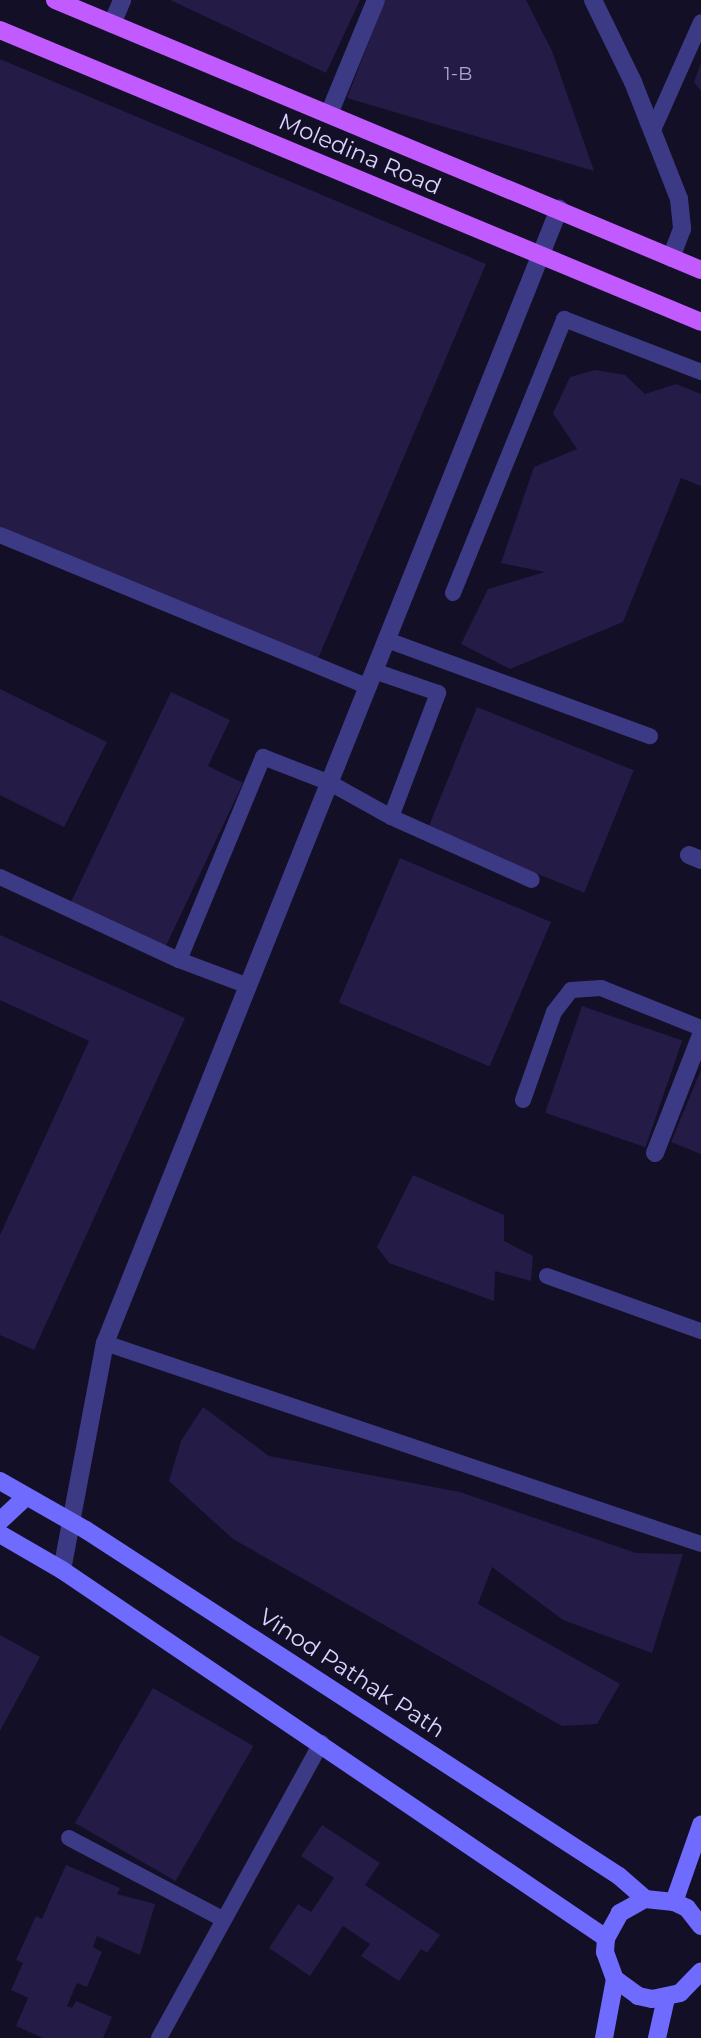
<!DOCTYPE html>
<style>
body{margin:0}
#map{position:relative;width:701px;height:2038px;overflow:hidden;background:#130f26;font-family:Montserrat,sans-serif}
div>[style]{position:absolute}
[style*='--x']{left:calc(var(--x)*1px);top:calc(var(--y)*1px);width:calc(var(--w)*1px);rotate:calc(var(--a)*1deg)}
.building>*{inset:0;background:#241b47;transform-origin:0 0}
.lane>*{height:16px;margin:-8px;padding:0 8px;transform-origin:8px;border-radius:8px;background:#3d3a85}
.street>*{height:18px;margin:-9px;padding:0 9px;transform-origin:9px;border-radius:9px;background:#3d3a85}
.secondary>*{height:18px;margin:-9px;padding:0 9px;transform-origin:9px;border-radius:9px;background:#6f6bff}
.primary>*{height:18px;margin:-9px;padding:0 9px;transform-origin:9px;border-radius:9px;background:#c25bff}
span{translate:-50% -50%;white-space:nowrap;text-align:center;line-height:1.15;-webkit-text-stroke:5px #130f26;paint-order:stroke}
.number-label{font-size:19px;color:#aca6d1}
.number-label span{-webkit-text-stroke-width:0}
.street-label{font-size:23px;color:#d9d4ff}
</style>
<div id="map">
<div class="building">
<i style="clip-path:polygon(170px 0,360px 0,326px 73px)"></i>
<i style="clip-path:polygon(385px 0,526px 0,552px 51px,594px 171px,347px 98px)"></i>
<i style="clip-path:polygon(0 59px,486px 264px,317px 661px,0 527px)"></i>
<i style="clip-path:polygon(701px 63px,701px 91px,694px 82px)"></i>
<i style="clip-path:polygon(595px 370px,625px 375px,645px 394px,676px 384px,701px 394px,701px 486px,681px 478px,623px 622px,510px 669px,461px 644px,488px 589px,545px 572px,501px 563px,534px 467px,577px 449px,553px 413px,570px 377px)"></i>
<i style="clip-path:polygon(0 689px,107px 742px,64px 827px,0 795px)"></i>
<i style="clip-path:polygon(171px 692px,230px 720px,208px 766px,243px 783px,164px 950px,69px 906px)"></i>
<i style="left:477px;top:707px;width:169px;height:132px;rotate:22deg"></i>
<i style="left:400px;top:858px;width:164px;height:157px;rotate:23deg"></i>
<i style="clip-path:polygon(0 935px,185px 1018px,34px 1350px,0 1335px,0 1235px,89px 1041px,0 1000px)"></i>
<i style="left:582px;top:1006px;width:106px;height:113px;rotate:19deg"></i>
<i style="clip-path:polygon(701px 1070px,701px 1154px,671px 1142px)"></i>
<i style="clip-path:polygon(413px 1175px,504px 1215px,504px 1241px,533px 1256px,531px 1281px,495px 1271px,494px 1301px,389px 1263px,377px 1247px)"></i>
<i style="clip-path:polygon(203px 1407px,269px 1456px,460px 1492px,636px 1553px,683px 1554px,652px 1653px,563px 1620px,492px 1567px,478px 1604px,620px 1684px,597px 1724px,562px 1726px,233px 1539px,169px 1481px,181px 1441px)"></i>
<i style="clip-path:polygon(0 1635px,40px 1657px,0 1731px)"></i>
<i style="left:153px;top:1688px;width:116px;height:156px;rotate:30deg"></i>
<i style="clip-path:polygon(322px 1825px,380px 1863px,365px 1885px,440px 1935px,427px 1953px,421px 1949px,399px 1981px,361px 1956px,370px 1944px,343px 1926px,310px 1976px,269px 1948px,298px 1904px,311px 1912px,334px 1878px,301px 1856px)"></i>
<i style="clip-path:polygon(66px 1865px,120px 1888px,117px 1894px,155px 1904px,140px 1955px,97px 1936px,93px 1947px,102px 1952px,87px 1987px,77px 1983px,67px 2006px,72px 2008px,76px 2001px,112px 2017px,103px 2038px,43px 2038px,16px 2026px,28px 1998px,11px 1990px,23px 1963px,16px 1960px,36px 1916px,42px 1919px)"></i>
</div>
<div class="lane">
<i style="--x:653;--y:130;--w:118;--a:-66"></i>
<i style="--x:0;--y:535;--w:398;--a:22.4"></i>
<i style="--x:453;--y:593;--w:296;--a:-67.9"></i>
<i style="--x:564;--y:319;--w:147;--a:21.1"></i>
<i style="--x:387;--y:640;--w:280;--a:20.1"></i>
<i style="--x:391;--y:817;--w:154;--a:24.1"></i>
<i style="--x:0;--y:877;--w:197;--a:24.9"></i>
<i style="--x:179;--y:960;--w:74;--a:20.6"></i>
<i style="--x:179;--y:960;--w:220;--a:-67.5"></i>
<i style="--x:263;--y:757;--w:72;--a:21.2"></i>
<i style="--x:330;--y:783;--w:70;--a:29.1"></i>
<i style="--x:391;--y:817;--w:133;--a:-69.2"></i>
<i style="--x:438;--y:693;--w:68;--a:-161"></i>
<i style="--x:523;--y:1100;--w:93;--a:-70.6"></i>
<i style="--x:554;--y:1012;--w:28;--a:-52"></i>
<i style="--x:571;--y:990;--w:30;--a:-4"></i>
<i style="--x:601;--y:988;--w:108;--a:21.8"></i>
<i style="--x:547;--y:1276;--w:164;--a:19.7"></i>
<i style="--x:105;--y:1343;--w:629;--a:18.64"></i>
<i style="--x:69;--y:1838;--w:172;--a:27.8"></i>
<i style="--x:159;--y:2038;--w:337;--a:-61.2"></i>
</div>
<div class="street">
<i style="--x:593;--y:0;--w:91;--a:64"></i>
<i style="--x:633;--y:82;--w:126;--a:68.5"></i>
<i style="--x:679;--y:199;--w:30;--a:84"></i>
<i style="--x:682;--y:229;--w:31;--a:111"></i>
<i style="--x:112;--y:24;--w:26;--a:-67"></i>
<i style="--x:329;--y:114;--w:123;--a:-67.6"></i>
<i style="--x:689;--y:855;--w:13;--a:23"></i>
<i style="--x:655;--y:1153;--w:127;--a:-68.7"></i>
<i style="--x:62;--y:1570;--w:231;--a:-79.3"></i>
<i style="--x:105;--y:1343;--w:1222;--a:-68.18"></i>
</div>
<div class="secondary">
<i style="--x:0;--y:1481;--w:99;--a:29.7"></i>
<i style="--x:86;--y:1530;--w:635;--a:32.99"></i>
<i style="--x:619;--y:1876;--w:35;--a:41"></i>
<i style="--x:0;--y:1521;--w:35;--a:-43"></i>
<i style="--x:0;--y:1534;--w:72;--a:30.1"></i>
<i style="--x:62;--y:1570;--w:657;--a:34.08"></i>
<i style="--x:674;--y:1902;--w:82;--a:-70.7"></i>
<i style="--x:701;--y:1926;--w:23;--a:-128"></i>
<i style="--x:687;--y:1908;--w:14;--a:-155"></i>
<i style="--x:674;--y:1902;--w:29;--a:-174"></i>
<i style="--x:645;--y:1899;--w:29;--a:151"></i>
<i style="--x:620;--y:1913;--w:29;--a:119"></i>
<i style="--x:606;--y:1938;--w:14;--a:94"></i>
<i style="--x:605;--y:1952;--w:29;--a:70"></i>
<i style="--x:615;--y:1979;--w:29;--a:36"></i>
<i style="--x:638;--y:1996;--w:14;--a:12"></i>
<i style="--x:652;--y:1999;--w:29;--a:-12"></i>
<i style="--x:680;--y:1993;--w:30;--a:-46"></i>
<i style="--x:604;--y:2038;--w:60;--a:-79.4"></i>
<i style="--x:657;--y:2038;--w:41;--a:-77.3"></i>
</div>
<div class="primary">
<i style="--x:55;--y:0;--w:700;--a:22.68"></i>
<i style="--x:0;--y:30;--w:759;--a:22.61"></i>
</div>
<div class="number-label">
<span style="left:458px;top:74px">1-B</span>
</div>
<div class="street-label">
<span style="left:360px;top:154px;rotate:23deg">Moledina Road</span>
<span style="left:352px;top:1673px;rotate:33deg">Vinod Pathak Path</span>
</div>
</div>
